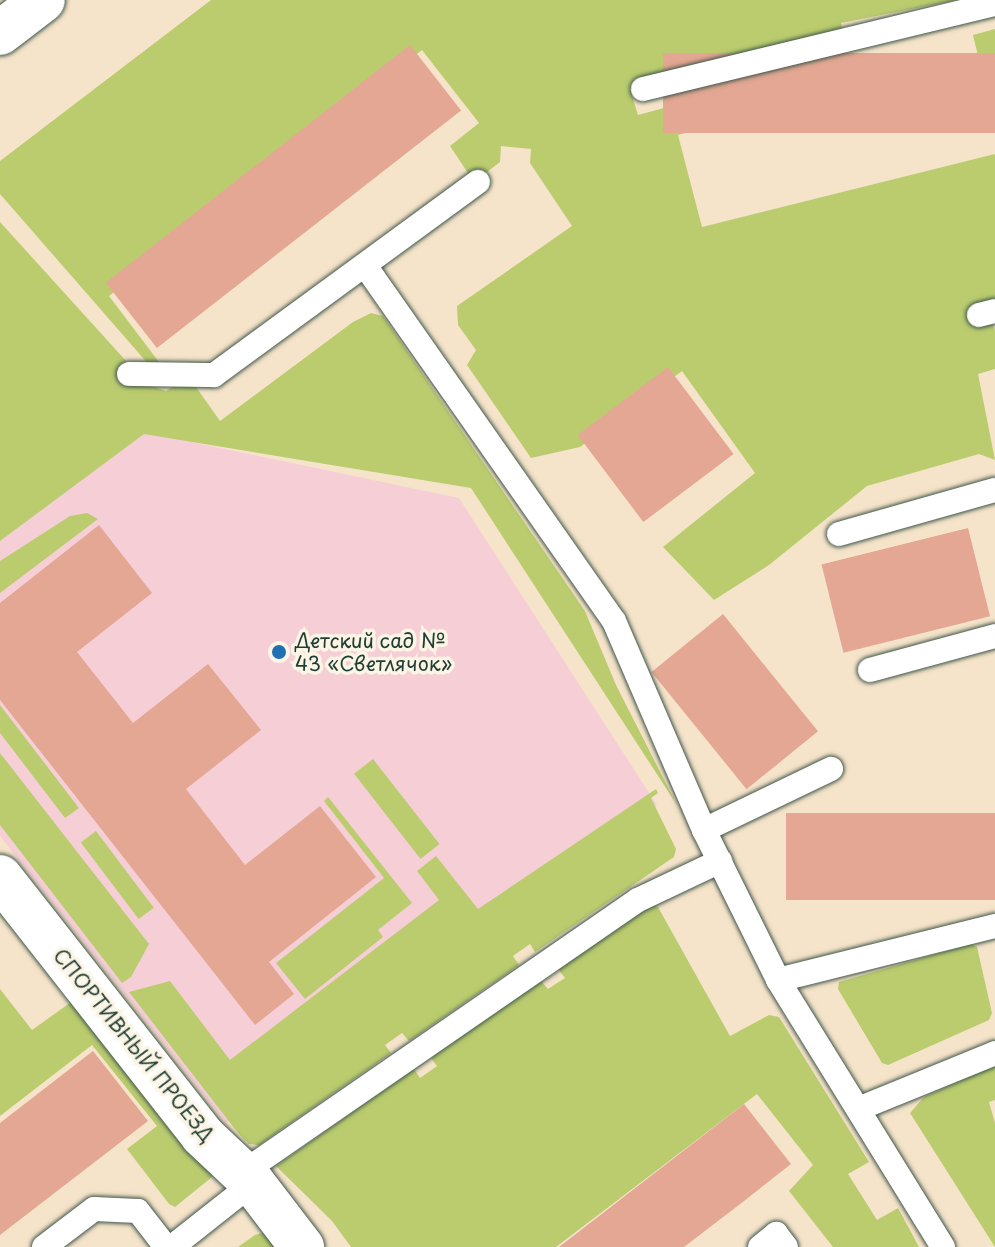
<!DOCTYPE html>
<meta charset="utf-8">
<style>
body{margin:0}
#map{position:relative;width:995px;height:1247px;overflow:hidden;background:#f6e4ca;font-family:"Playpen Sans",sans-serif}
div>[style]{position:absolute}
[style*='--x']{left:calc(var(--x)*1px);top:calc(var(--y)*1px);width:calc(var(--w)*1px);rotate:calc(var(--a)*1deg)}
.built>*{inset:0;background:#f6cfd6}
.green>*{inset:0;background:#bbcc6f;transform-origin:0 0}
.building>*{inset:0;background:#e3a793;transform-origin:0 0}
.roads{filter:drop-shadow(0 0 2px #3f564a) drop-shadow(0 0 2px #3f564a)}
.service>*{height:24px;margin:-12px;padding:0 12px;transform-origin:12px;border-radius:12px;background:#fff}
.minor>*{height:44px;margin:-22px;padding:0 22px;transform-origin:22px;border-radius:22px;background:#fff}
.secondary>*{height:44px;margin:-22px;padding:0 22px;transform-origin:22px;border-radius:22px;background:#fff}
.dots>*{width:22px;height:22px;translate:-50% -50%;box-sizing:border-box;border:4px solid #fcf5e5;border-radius:50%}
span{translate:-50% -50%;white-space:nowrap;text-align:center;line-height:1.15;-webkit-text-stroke:7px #fcf5e5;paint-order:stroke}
.poi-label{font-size:20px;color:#1f3d34}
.left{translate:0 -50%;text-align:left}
.street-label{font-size:20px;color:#1f3d34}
</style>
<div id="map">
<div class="built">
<i style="clip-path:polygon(0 285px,110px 425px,459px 498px,657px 805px,226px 1123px,0 836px)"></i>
</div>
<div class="green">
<i style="clip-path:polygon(211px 0,957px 0,841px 23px,845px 37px,631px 92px,638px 115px,719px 93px,729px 122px,678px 135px,702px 227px,995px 154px,995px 310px,988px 313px,995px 330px,995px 369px,978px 374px,995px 460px,979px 454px,867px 486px,769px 565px,714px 600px,663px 547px,755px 473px,682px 371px,580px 447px,531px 458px,467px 365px,476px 350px,458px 325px,457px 306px,572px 226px,530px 163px,531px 149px,501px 146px,500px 162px,474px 182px,450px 146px,479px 123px,422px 50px,109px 296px,165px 370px,177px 363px,180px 366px,157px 374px,0 194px,0 161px)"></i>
<i style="clip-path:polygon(995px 29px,995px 57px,979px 60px,973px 35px)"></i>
<i style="clip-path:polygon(0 222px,147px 384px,166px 391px,189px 377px,220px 421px,353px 322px,371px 313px,383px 316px,585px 611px,616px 685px,677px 805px,471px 488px,144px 434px,0 541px)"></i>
<i style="clip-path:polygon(87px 513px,98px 519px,0 593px,0 561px,70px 516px)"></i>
<i style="clip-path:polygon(0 705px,79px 808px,65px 818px,0 733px)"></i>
<i style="clip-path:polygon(0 753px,149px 944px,131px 977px,122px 983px,0 825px)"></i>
<i style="left:373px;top:759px;width:108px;height:24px;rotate:52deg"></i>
<i style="clip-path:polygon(656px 789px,658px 793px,651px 798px,676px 849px,674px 857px,535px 952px,530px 944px,513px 956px,519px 965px,409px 1041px,402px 1033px,385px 1045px,391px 1053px,259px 1145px,249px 1144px,238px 1133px,129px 992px,170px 981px,230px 1060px,439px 900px,417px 871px,436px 856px,478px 909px)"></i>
<i style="clip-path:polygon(328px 797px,412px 903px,378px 930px,383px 937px,305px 999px,276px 963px,384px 878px,324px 801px)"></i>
<i style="left:96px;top:831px;width:96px;height:19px;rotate:53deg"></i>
<i style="clip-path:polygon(652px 904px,658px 907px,730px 1036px,769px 1015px,779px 1017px,869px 1162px,848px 1174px,877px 1220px,898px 1208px,919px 1247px,833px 1247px,789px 1191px,813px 1165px,757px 1094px,556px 1247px,351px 1247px,332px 1221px,276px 1166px,414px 1069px,420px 1078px,437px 1066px,431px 1058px,541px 981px,548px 989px,565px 978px,558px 969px)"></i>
<i style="clip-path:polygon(971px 944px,977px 947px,992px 1013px,989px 1020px,888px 1065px,882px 1063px,838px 989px,839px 982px)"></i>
<i style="clip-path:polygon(0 989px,32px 1030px,74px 1000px,217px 1173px,175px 1207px,169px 1204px,127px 1149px,157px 1126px,92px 1045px,0 1116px)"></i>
<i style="clip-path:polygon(995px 1065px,995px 1100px,989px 1102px,995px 1123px,995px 1247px,910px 1113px,924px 1097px)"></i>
<i style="clip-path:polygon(262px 1233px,284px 1247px,238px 1247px,255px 1235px)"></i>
</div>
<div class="building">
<i style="left:410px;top:45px;width:83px;height:386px;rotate:52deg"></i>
<i style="left:995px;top:53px;width:80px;height:332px;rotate:90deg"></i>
<i style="left:668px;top:367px;width:109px;height:113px;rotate:53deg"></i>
<i style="clip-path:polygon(99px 525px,152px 593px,77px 652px,133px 723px,208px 664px,261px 730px,186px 789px,245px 865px,320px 806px,376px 877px,269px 962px,294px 994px,255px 1025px,0 700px,0 603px)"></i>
<i style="left:968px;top:528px;width:91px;height:151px;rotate:76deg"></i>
<i style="left:723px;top:614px;width:151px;height:92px;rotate:51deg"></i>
<i style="left:995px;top:813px;width:87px;height:209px;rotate:90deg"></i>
<i style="clip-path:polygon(93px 1051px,148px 1121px,0 1235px,0 1123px)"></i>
<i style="clip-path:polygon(744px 1104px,791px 1164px,744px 1201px,684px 1247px,559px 1247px)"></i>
</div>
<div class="roads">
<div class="service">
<i style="--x:643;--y:89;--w:362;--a:-13.6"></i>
<i style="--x:366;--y:267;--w:432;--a:55"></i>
<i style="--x:614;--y:621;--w:228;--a:66.7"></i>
<i style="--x:704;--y:830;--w:167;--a:63.7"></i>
<i style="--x:778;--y:980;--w:314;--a:58.3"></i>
<i style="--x:979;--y:315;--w:16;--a:-14"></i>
<i style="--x:129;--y:374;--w:85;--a:0.7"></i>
<i style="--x:214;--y:375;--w:327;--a:-36.2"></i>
<i style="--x:839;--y:534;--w:162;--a:-15.8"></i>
<i style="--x:870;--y:670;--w:130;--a:-15.2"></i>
<i style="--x:704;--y:830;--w:141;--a:-25.7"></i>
<i style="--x:778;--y:980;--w:224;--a:-14"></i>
<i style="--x:858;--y:1109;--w:148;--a:-22.2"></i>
<i style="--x:242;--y:1173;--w:481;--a:-34.6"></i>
<i style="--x:638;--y:900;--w:91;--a:-25.4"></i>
<i style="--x:44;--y:1247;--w:63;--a:-37.2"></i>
<i style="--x:94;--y:1209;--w:44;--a:2.6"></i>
<i style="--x:138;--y:1211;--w:46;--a:52.1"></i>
<i style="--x:172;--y:1247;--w:103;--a:-38.3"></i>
<i style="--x:760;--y:1247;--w:21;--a:-39"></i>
<i style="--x:776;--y:1234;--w:16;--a:52"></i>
</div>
<div class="minor">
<i style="--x:0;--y:877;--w:328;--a:51.9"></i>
<i style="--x:202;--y:1135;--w:70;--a:43.3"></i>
<i style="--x:253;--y:1183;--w:81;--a:52.6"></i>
</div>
<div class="secondary">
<i style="--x:0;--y:33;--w:54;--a:-37.5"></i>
</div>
</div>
<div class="dots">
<i style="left:279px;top:652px;background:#1f6fb2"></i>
</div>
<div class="poi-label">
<span class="left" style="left:295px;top:652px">Детский сад №<br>43 «Светлячок»</span>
</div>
<div class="street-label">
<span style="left:134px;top:1045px;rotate:51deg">СПОРТИВНЫЙ ПРОЕЗД</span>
</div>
</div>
